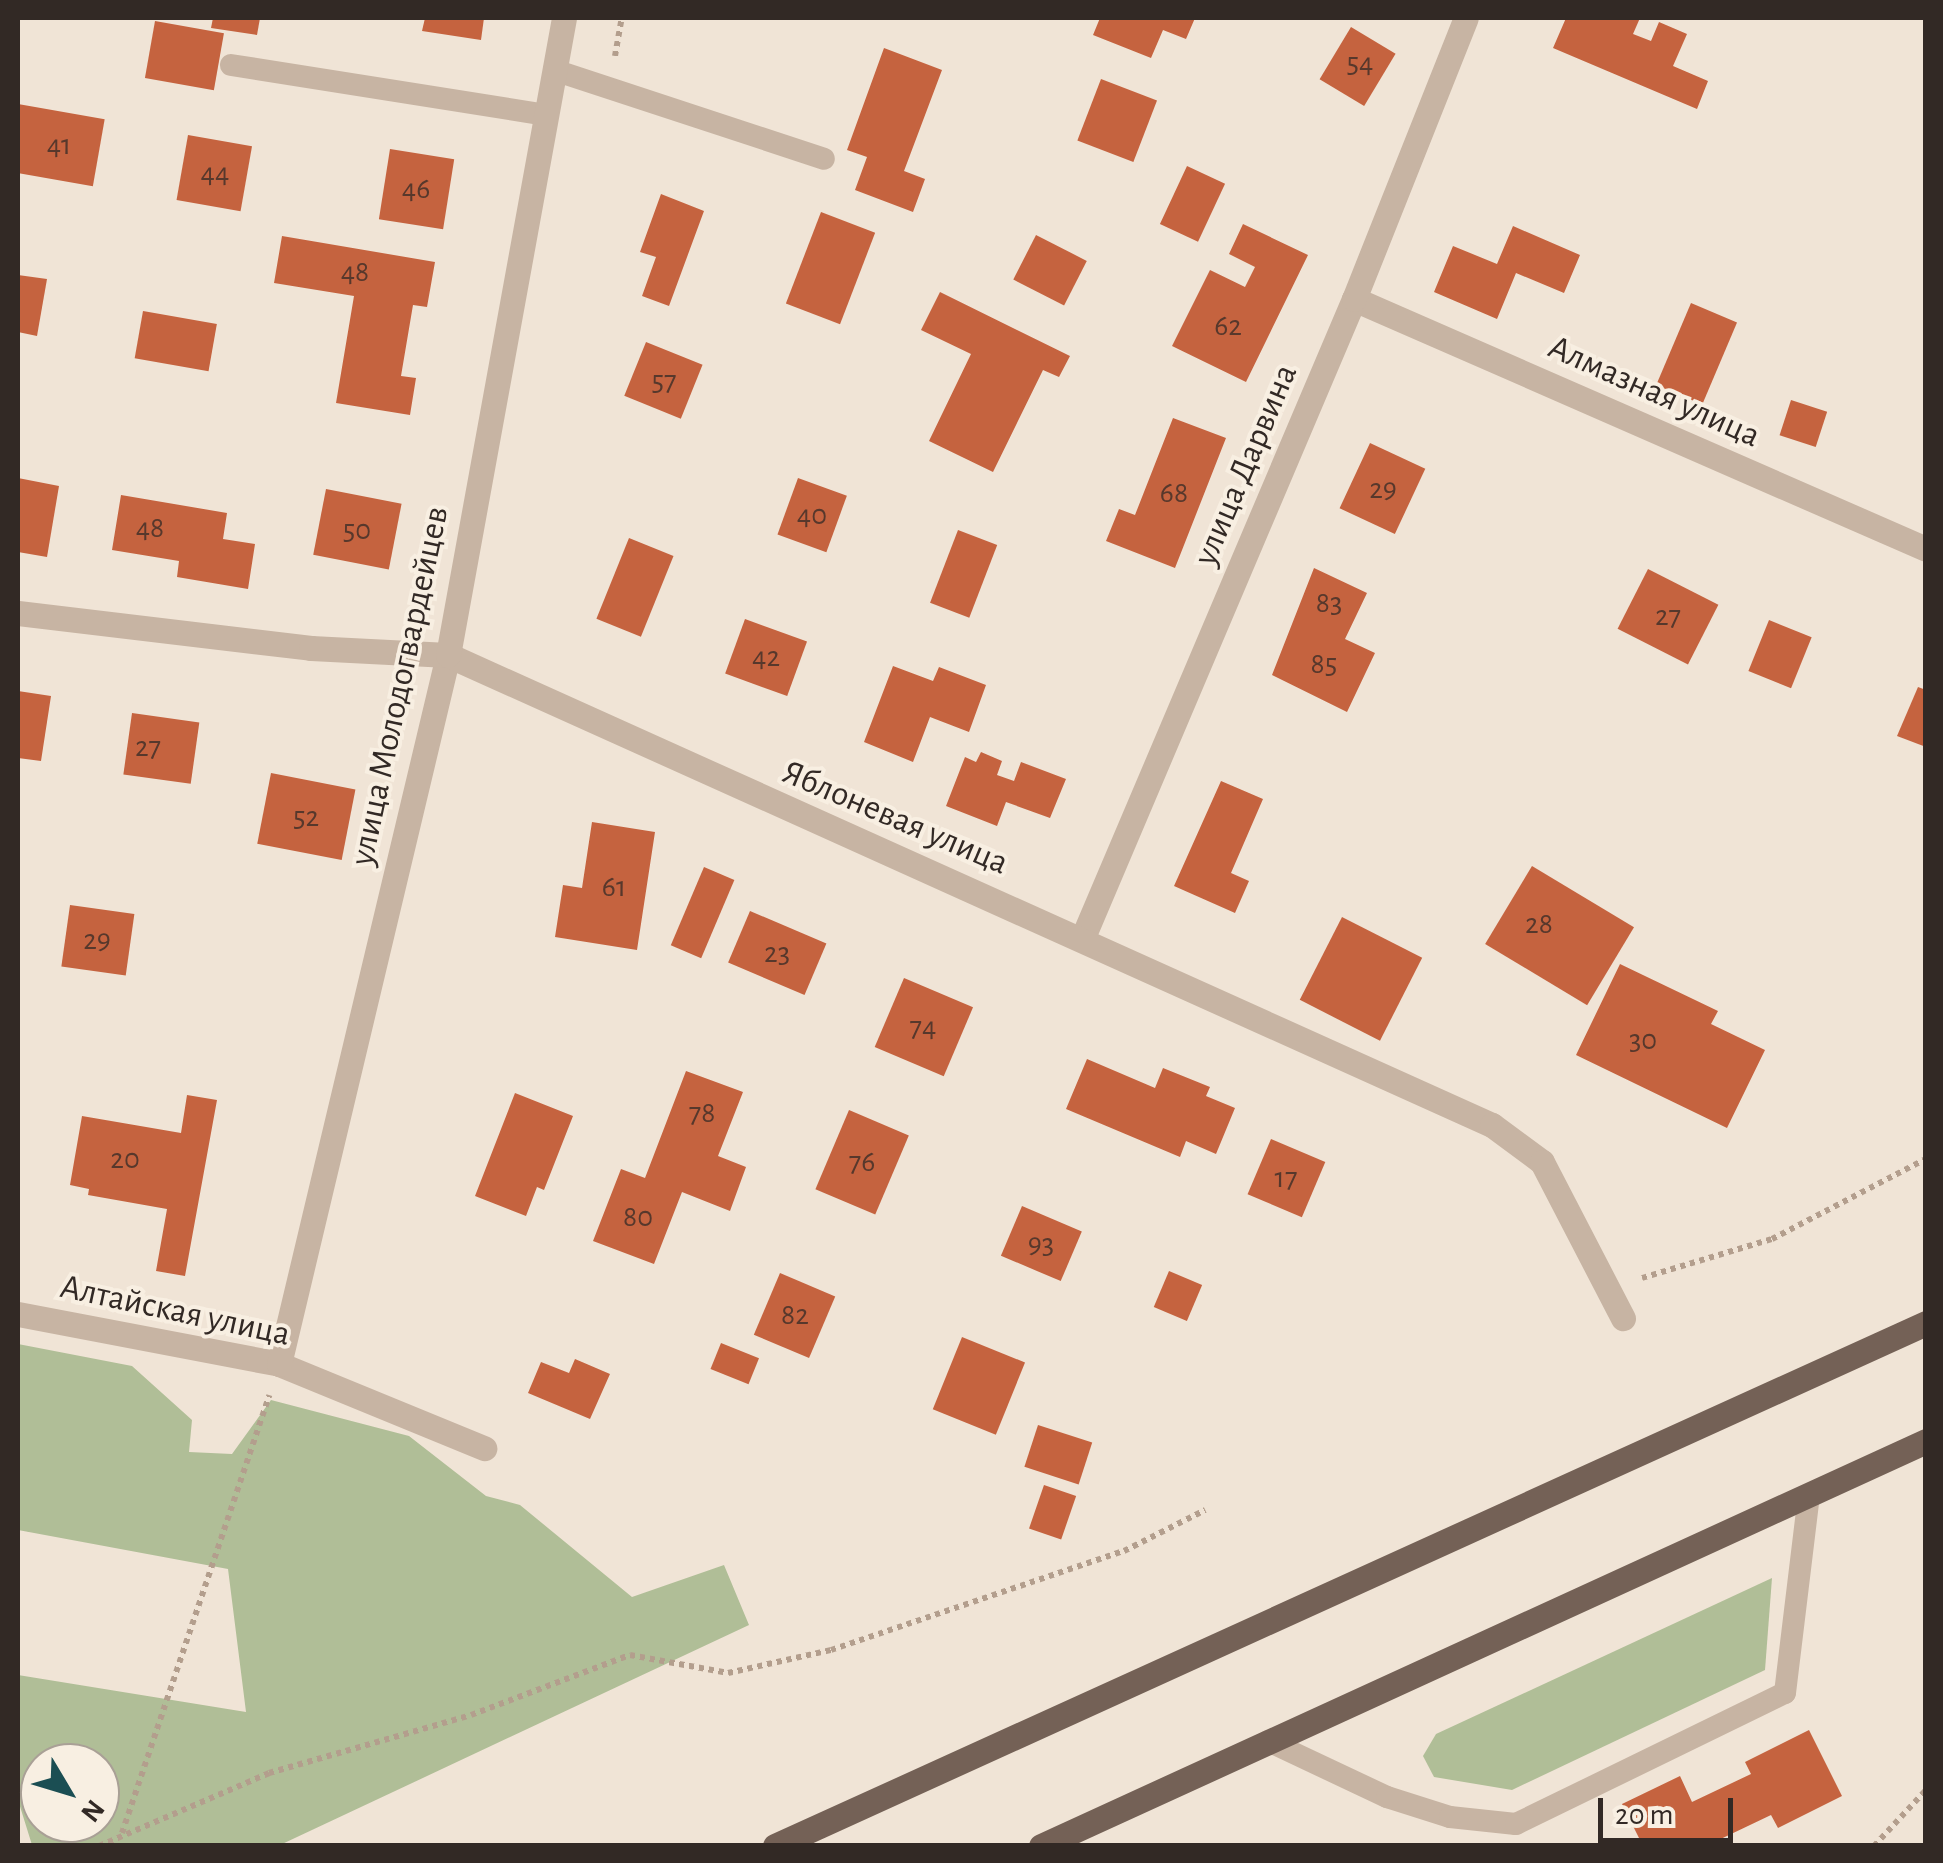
<!DOCTYPE html>
<meta charset="utf-8">
<style>
body{margin:0}
#map{position:relative;width:1943px;height:1863px;overflow:hidden;background:#f0e4d6;font-family:"Alegreya Sans",sans-serif}
div>[style]{position:absolute}
[style*='--x']{left:calc(var(--x)*1px);top:calc(var(--y)*1px);width:calc(var(--w)*1px);rotate:calc(var(--a)*1deg)}
.green>*{inset:0;background:#b0be97}
.building>*{inset:0;background:#c5633f;transform-origin:0 0}
.path>*{height:6px;margin-top:-3px;transform-origin:0;background:repeating-linear-gradient(90deg,#b39e8d 0 5px,transparent 0 10px)}
.service>*{height:22px;margin:-11px;padding:0 11px;transform-origin:11px;border-radius:11px;background:#c7b4a3}
.minor>*{height:25px;margin:-12.5px;padding:0 12.5px;transform-origin:12.5px;border-radius:12.5px;background:#c7b4a3}
.tertiary>*{height:25px;margin:-12.5px;padding:0 12.5px;transform-origin:12.5px;border-radius:12.5px;background:#c7b4a3}
.primary>*{height:25px;margin:-12.5px;padding:0 12.5px;transform-origin:12.5px;border-radius:12.5px;background:#746156}
span{translate:-50% -50%;white-space:nowrap;text-align:center;line-height:1.15;-webkit-text-stroke:8px #f8efe2;paint-order:stroke}
.number-label{font-size:30px;color:#57382c}
.number-label span{-webkit-text-stroke-width:0}
.street-label{font-size:35px;color:#322925}
.frame{position:absolute;inset:0;border:20px solid #322925;pointer-events:none}
.north{position:absolute;left:20px;top:1743px;width:100px;height:100px;box-sizing:border-box;background:#f8efe2;border:2px solid #a9a096;border-radius:50%;rotate:128deg;font-size:28px;font-weight:700;line-height:40px;text-align:center;color:#322925}
.north::after{content:'';display:block;margin:auto;width:35px;height:45px;background:#1b4e53;clip-path:polygon(50% 0,100% 100%,50% 72%,0 100%)}
.scale{position:absolute;left:1598px;top:1798px;width:135px;height:45px;box-sizing:border-box;border:5px solid #322925;border-top:0;padding-left:12px;font-size:30px;line-height:35px;white-space:nowrap;color:#322925;-webkit-text-stroke:8px #f8efe2;paint-order:stroke}
</style>
<div id="map">
<div class="green">
<i style="clip-path:polygon(evenodd,18px 1344px,132px 1366px,192px 1420px,189px 1452px,232px 1454px,271px 1400px,409px 1436px,486px 1496px,520px 1505px,632px 1597px,724px 1565px,749px 1625px,280px 1845px,32px 1845px,18px 1800px,18px 1675px,246px 1712px,228px 1569px,18px 1530px,18px 1344px,40px 1763px,100px 1763px,100px 1823px,40px 1823px,40px 1763px)"></i>
<i style="clip-path:polygon(1772px 1578px,1765px 1670px,1512px 1790px,1434px 1777px,1423px 1756px,1436px 1734px)"></i>
</div>
<div class="building">
<i style="clip-path:polygon(213px 18px,260px 18px,257px 35px,211px 28px)"></i>
<i style="clip-path:polygon(425px 18px,484px 18px,481px 40px,422px 31px)"></i>
<i style="clip-path:polygon(1100px 18px,1195px 18px,1186px 39px,1163px 30px,1151px 58px,1093px 35px)"></i>
<i style="clip-path:polygon(1566px 18px,1640px 18px,1633px 34px,1651px 41px,1659px 22px,1687px 34px,1673px 66px,1708px 81px,1697px 109px,1553px 48px)"></i>
<i style="left:155px;top:21px;width:70px;height:58px;rotate:10deg"></i>
<i style="left:1351px;top:27px;width:52px;height:61px;rotate:31deg"></i>
<i style="clip-path:polygon(884px 48px,942px 70px,904px 171px,925px 179px,913px 212px,855px 190px,867px 157px,847px 150px)"></i>
<i style="left:1101px;top:79px;width:60px;height:66px;rotate:21deg"></i>
<i style="left:18px;top:104px;width:88px;height:68px;rotate:10deg"></i>
<i style="left:188px;top:135px;width:65px;height:66px;rotate:10deg"></i>
<i style="left:390px;top:149px;width:65px;height:71px;rotate:9deg"></i>
<i style="left:1187px;top:166px;width:42px;height:64px;rotate:25deg"></i>
<i style="clip-path:polygon(661px 194px,704px 211px,669px 306px,642px 296px,656px 257px,640px 252px)"></i>
<i style="left:821px;top:212px;width:58px;height:98px;rotate:21deg"></i>
<i style="clip-path:polygon(1243px 224px,1308px 255px,1246px 382px,1172px 346px,1210px 270px,1245px 287px,1255px 267px,1229px 254px)"></i>
<i style="clip-path:polygon(1513px 226px,1580px 255px,1564px 293px,1516px 273px,1497px 319px,1434px 292px,1453px 246px,1497px 264px)"></i>
<i style="left:1036px;top:235px;width:57px;height:50px;rotate:27deg"></i>
<i style="clip-path:polygon(282px 236px,435px 262px,427px 307px,413px 305px,401px 376px,416px 378px,410px 415px,336px 403px,354px 296px,274px 283px)"></i>
<i style="clip-path:polygon(18px 275px,47px 279px,37px 336px,18px 332px)"></i>
<i style="clip-path:polygon(940px 292px,1070px 356px,1059px 377px,1043px 370px,993px 472px,929px 441px,971px 354px,921px 330px)"></i>
<i style="left:1691px;top:303px;width:50px;height:89px;rotate:23deg"></i>
<i style="left:143px;top:311px;width:75px;height:48px;rotate:10deg"></i>
<i style="left:646px;top:342px;width:61px;height:58px;rotate:22deg"></i>
<i style="left:1791px;top:400px;width:38px;height:37px;rotate:18deg"></i>
<i style="clip-path:polygon(1173px 418px,1226px 438px,1175px 568px,1106px 541px,1119px 509px,1135px 515px)"></i>
<i style="left:1370px;top:443px;width:61px;height:72px;rotate:25deg"></i>
<i style="clip-path:polygon(18px 478px,59px 486px,47px 557px,18px 552px)"></i>
<i style="left:798px;top:478px;width:52px;height:60px;rotate:20deg"></i>
<i style="left:326px;top:489px;width:77px;height:67px;rotate:11deg"></i>
<i style="clip-path:polygon(121px 495px,227px 513px,223px 539px,255px 544px,248px 589px,177px 577px,179px 561px,112px 550px)"></i>
<i style="left:958px;top:530px;width:42px;height:78px;rotate:21deg"></i>
<i style="left:629px;top:538px;width:48px;height:87px;rotate:22deg"></i>
<i style="clip-path:polygon(1314px 568px,1367px 593px,1345px 639px,1375px 653px,1347px 712px,1272px 675px)"></i>
<i style="left:1648px;top:569px;width:79px;height:67px;rotate:27deg"></i>
<i style="left:745px;top:619px;width:66px;height:58px;rotate:20deg"></i>
<i style="left:1769px;top:620px;width:46px;height:55px;rotate:22deg"></i>
<i style="clip-path:polygon(893px 666px,933px 681px,939px 667px,986px 685px,969px 732px,930px 717px,913px 762px,864px 742px)"></i>
<i style="clip-path:polygon(1918px 687px,1926px 690px,1926px 747px,1897px 736px)"></i>
<i style="clip-path:polygon(18px 691px,51px 696px,41px 761px,18px 758px)"></i>
<i style="left:132px;top:713px;width:68px;height:62px;rotate:8deg"></i>
<i style="clip-path:polygon(981px 752px,1002px 761px,997px 775px,1014px 781px,1021px 762px,1066px 779px,1050px 818px,1006px 802px,997px 826px,946px 806px,965px 757px,976px 762px)"></i>
<i style="left:271px;top:773px;width:86px;height:72px;rotate:11deg"></i>
<i style="clip-path:polygon(1221px 781px,1263px 799px,1231px 873px,1249px 881px,1235px 913px,1174px 886px)"></i>
<i style="clip-path:polygon(592px 822px,655px 832px,637px 950px,555px 937px,563px 885px,582px 888px)"></i>
<i style="left:1532px;top:866px;width:119px;height:91px;rotate:31deg"></i>
<i style="left:704px;top:867px;width:33px;height:85px;rotate:23deg"></i>
<i style="left:70px;top:905px;width:65px;height:62px;rotate:8deg"></i>
<i style="left:750px;top:911px;width:83px;height:56px;rotate:23deg"></i>
<i style="left:1342px;top:917px;width:90px;height:93px;rotate:27deg"></i>
<i style="clip-path:polygon(1620px 964px,1718px 1011px,1711px 1024px,1765px 1050px,1727px 1128px,1576px 1055px)"></i>
<i style="left:904px;top:978px;width:75px;height:75px;rotate:23deg"></i>
<i style="clip-path:polygon(1087px 1059px,1155px 1088px,1163px 1068px,1210px 1087px,1206px 1096px,1235px 1108px,1216px 1154px,1186px 1141px,1180px 1157px,1066px 1109px)"></i>
<i style="clip-path:polygon(686px 1071px,743px 1092px,718px 1156px,746px 1167px,730px 1211px,682px 1192px,654px 1264px,593px 1241px,621px 1169px,645px 1178px)"></i>
<i style="clip-path:polygon(515px 1093px,573px 1116px,544px 1190px,537px 1187px,526px 1216px,475px 1196px)"></i>
<i style="clip-path:polygon(187px 1095px,217px 1100px,185px 1276px,156px 1271px,167px 1209px,88px 1195px,89px 1189px,70px 1185px,82px 1116px,181px 1133px)"></i>
<i style="left:849px;top:1110px;width:65px;height:86px;rotate:23deg"></i>
<i style="left:1271px;top:1139px;width:59px;height:60px;rotate:23deg"></i>
<i style="left:1022px;top:1206px;width:65px;height:54px;rotate:23deg"></i>
<i style="left:1169px;top:1271px;width:36px;height:39px;rotate:23deg"></i>
<i style="left:780px;top:1273px;width:60px;height:67px;rotate:23deg"></i>
<i style="left:962px;top:1337px;width:68px;height:78px;rotate:22deg"></i>
<i style="left:721px;top:1343px;width:41px;height:28px;rotate:22deg"></i>
<i style="clip-path:polygon(575px 1359px,610px 1374px,590px 1419px,528px 1393px,541px 1362px,569px 1373px)"></i>
<i style="left:1038px;top:1425px;width:57px;height:44px;rotate:18deg"></i>
<i style="left:1044px;top:1485px;width:34px;height:46px;rotate:19deg"></i>
<i style="clip-path:polygon(1809px 1730px,1842px 1796px,1778px 1828px,1771px 1815px,1706px 1846px,1643px 1846px,1622px 1804px,1680px 1776px,1692px 1802px,1751px 1774px,1745px 1762px)"></i>
</div>
<div class="path">
<i style="--x:615;--y:56;--w:39;--a:-80"></i>
<i style="--x:1642;--y:1278;--w:136;--a:-16.7"></i>
<i style="--x:1772;--y:1239;--w:174;--a:-27.5"></i>
<i style="--x:122;--y:1833;--w:462;--a:-71.4"></i>
<i style="--x:99;--y:1846;--w:185;--a:-23.2"></i>
<i style="--x:269;--y:1773;--w:210;--a:-16"></i>
<i style="--x:471;--y:1715;--w:170;--a:-20.7"></i>
<i style="--x:630;--y:1655;--w:100;--a:10.4"></i>
<i style="--x:728;--y:1673;--w:106;--a:-12.6"></i>
<i style="--x:831;--y:1650;--w:309;--a:-18.7"></i>
<i style="--x:1124;--y:1551;--w:91;--a:-26.8"></i>
<i style="--x:1874;--y:1846;--w:76;--a:-47.1"></i>
</div>
<div class="service">
<i style="--x:231;--y:65;--w:320;--a:9"></i>
<i style="--x:554;--y:70;--w:284;--a:18.2"></i>
<i style="--x:1268;--y:1741;--w:132;--a:25.2"></i>
<i style="--x:1387;--y:1797;--w:66;--a:17.6"></i>
<i style="--x:1450;--y:1817;--w:66;--a:6.1"></i>
<i style="--x:1516;--y:1824;--w:299;--a:-26"></i>
<i style="--x:1785;--y:1693;--w:200;--a:-83.1"></i>
</div>
<div class="minor">
<i style="--x:1354;--y:299;--w:624;--a:23.61"></i>
<i style="--x:1083;--y:937;--w:693;--a:-66.99"></i>
<i style="--x:1354;--y:299;--w:302;--a:-68.3"></i>
<i style="--x:18;--y:1314;--w:266;--a:10.8"></i>
<i style="--x:279;--y:1364;--w:222;--a:22.3"></i>
<i style="--x:279;--y:1364;--w:729;--a:-76.59"></i>
<i style="--x:448;--y:655;--w:1145;--a:24.24"></i>
<i style="--x:1492;--y:1125;--w:62;--a:36.5"></i>
<i style="--x:1542;--y:1162;--w:176;--a:62.6"></i>
</div>
<div class="tertiary">
<i style="--x:18;--y:613;--w:295;--a:6.8"></i>
<i style="--x:311;--y:648;--w:137;--a:2.9"></i>
<i style="--x:448;--y:655;--w:647;--a:-79.68"></i>
</div>
<div class="primary">
<i style="--x:775;--y:1846;--w:1264;--a:-24.44"></i>
<i style="--x:1041;--y:1846;--w:973;--a:-24.59"></i>
</div>
<div class="number-label">
<span style="left:1360px;top:63px">54</span>
<span style="left:59px;top:145px">41</span>
<span style="left:215px;top:173px">44</span>
<span style="left:416px;top:189px">46</span>
<span style="left:355px;top:272px">48</span>
<span style="left:1228px;top:326px">62</span>
<span style="left:664px;top:381px">57</span>
<span style="left:1383px;top:489px">29</span>
<span style="left:1174px;top:493px">68</span>
<span style="left:812px;top:515px">40</span>
<span style="left:150px;top:528px">48</span>
<span style="left:357px;top:530px">50</span>
<span style="left:1329px;top:603px">83</span>
<span style="left:1668px;top:616px">27</span>
<span style="left:766px;top:657px">42</span>
<span style="left:1324px;top:664px">85</span>
<span style="left:148px;top:747px">27</span>
<span style="left:306px;top:817px">52</span>
<span style="left:614px;top:887px">61</span>
<span style="left:1539px;top:924px">28</span>
<span style="left:97px;top:940px">29</span>
<span style="left:777px;top:953px">23</span>
<span style="left:923px;top:1027px">74</span>
<span style="left:1643px;top:1040px">30</span>
<span style="left:702px;top:1113px">78</span>
<span style="left:125px;top:1159px">20</span>
<span style="left:862px;top:1162px">76</span>
<span style="left:1286px;top:1178px">17</span>
<span style="left:638px;top:1217px">80</span>
<span style="left:1041px;top:1244px">93</span>
<span style="left:795px;top:1315px">82</span>
</div>
<div class="street-label">
<span style="left:1654px;top:392px;rotate:24deg">Алмазная улица</span>
<span style="left:1246px;top:465px;rotate:-67deg">улица Дарвина</span>
<span style="left:400px;top:686px;rotate:-78deg">улица Молодогвардейцев</span>
<span style="left:895px;top:818px;rotate:23deg">Яблоневая улица</span>
<span style="left:175px;top:1311px;rotate:12deg">Алтайская улица</span>
</div>
<div class="frame"></div>
<div class="north">N</div>
<div class="scale">20 m</div>
</div>
